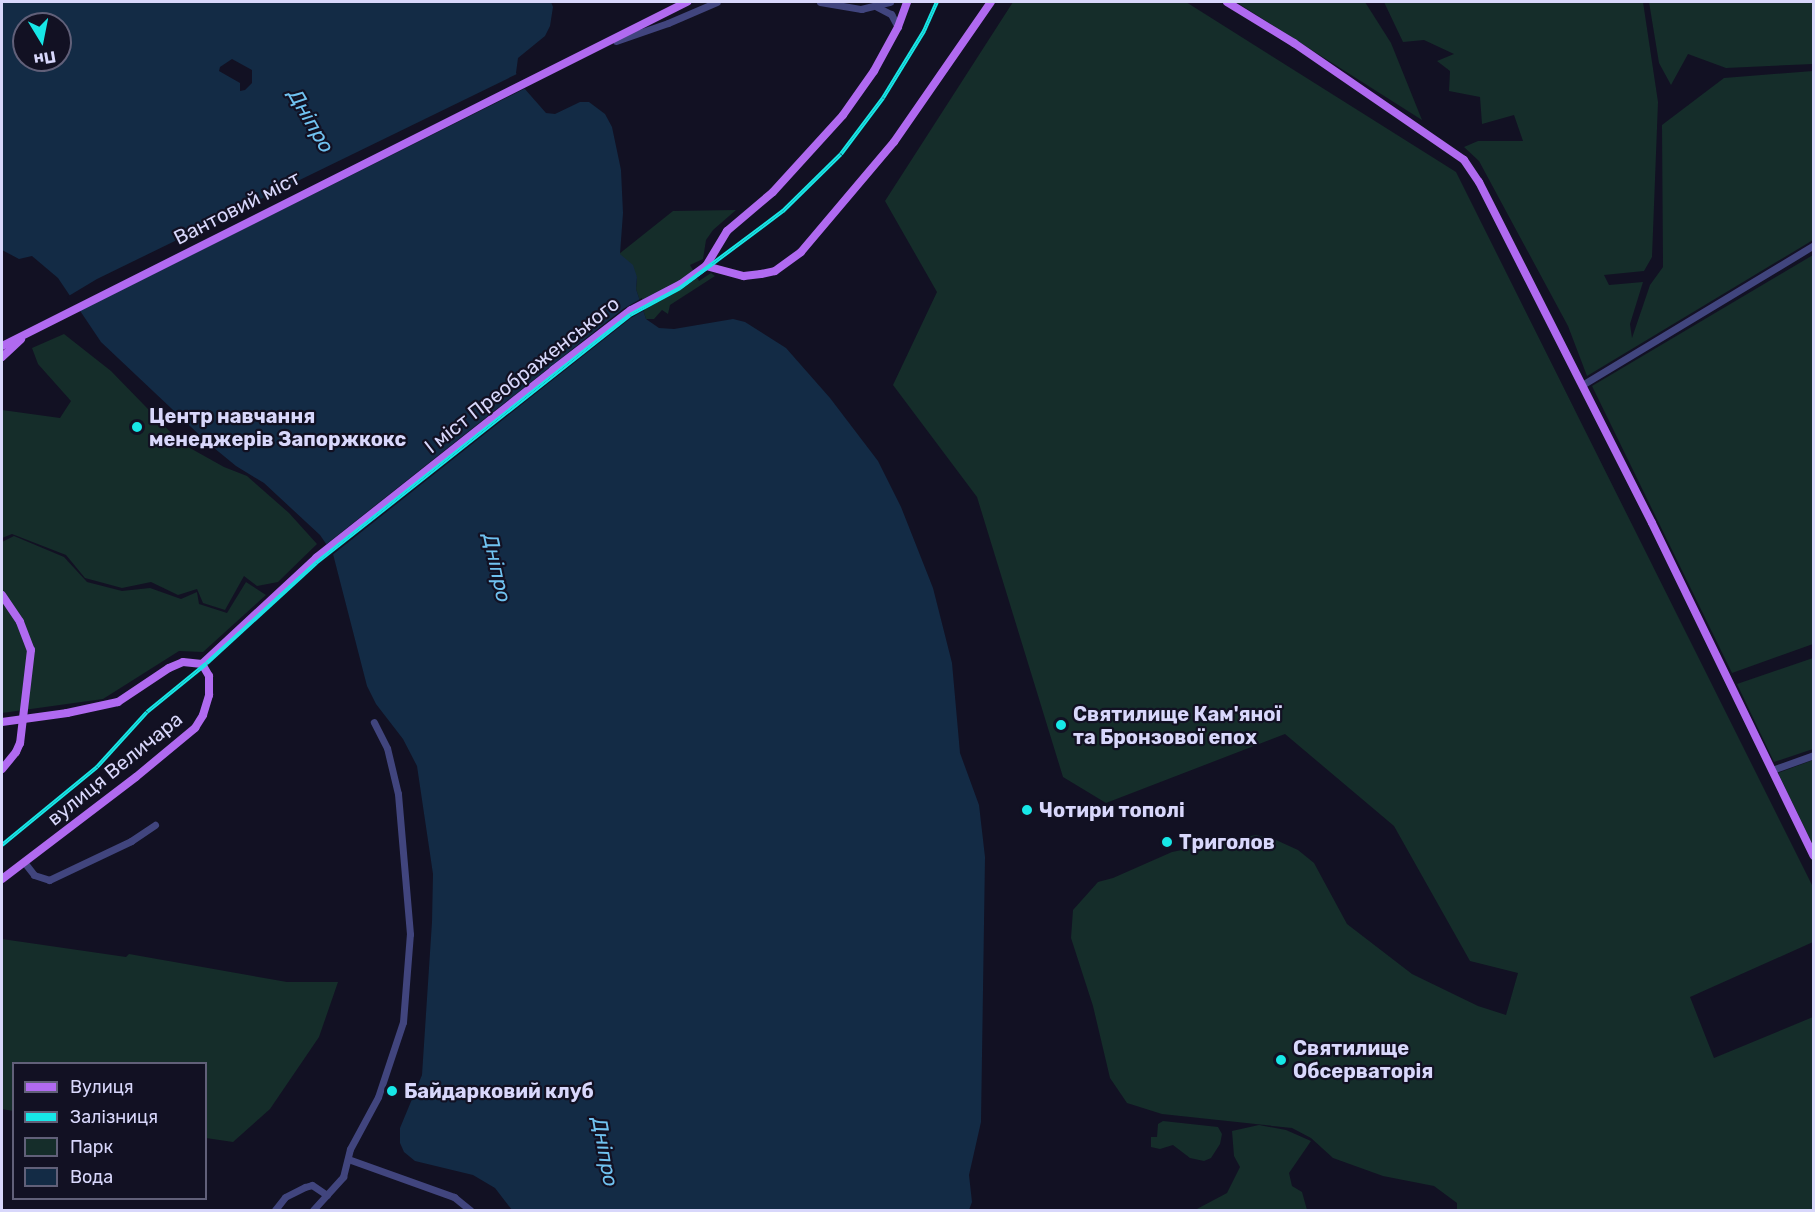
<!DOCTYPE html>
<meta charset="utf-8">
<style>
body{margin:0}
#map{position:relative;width:1815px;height:1212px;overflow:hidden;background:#121123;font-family:Rubik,sans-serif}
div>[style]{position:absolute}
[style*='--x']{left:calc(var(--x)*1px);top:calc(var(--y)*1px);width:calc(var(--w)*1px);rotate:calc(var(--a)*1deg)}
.green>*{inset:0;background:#152d2a}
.water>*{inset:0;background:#132b45}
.pier>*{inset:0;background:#121123}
.minor>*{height:7px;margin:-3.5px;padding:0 3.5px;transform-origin:3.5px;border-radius:3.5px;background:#41457e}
.major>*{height:8px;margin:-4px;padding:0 4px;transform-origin:4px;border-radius:4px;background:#b06af0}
.rail>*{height:4px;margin-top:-2px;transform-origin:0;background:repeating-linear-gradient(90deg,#121123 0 4.5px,#17e7e7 0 9px);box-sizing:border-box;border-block:2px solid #17e7e7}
.major-bridge>*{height:8px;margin:-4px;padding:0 4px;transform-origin:4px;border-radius:4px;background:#b06af0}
.dots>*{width:16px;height:16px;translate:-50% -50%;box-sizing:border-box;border:3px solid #121123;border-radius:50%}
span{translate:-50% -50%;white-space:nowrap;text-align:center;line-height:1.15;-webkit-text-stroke:4.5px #121123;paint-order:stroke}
.street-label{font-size:20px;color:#d8d7fb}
.poi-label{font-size:20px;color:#d8d7fb;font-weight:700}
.left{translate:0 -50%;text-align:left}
.water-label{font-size:21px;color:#70c2f0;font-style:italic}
.frame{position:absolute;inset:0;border:3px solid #d8d7fb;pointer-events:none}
.legend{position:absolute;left:12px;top:1062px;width:195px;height:138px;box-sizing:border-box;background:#121123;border:2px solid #616079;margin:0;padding:8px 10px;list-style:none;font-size:18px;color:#d8d7fb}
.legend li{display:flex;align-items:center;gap:12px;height:30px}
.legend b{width:30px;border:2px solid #616079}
.north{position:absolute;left:12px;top:12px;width:60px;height:60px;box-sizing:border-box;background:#121123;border:2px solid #616079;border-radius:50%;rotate:170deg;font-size:16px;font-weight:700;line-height:24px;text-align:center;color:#d8d7fb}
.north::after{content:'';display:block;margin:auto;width:21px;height:27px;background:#17e7e7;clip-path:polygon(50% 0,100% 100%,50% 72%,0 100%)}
</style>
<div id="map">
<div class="green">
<i style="clip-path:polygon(1013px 2px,1186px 2px,1456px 172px,1813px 887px,1813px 942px,1690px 997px,1714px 1058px,1813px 1017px,1813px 1210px,1457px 1210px,1457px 1203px,1434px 1186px,1383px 1176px,1333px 1158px,1311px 1138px,1292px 1128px,1162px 1114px,1127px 1103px,1110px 1078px,1093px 1006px,1071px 938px,1073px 910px,1098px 882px,1113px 878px,1172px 852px,1256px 835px,1276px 840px,1298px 850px,1314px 863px,1347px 924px,1412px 974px,1478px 1006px,1506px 1015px,1518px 973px,1470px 961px,1394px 826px,1285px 734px,1106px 803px,1063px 777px,977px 497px,893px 385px,937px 292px,885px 201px)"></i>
<i style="clip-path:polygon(1236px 2px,1365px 2px,1391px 43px,1422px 120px)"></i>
<i style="clip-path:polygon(1384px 2px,1643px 2px,1658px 102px,1652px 257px,1644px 271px,1604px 275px,1609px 285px,1643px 282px,1630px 324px,1632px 338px,1650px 285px,1663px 267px,1662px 125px,1724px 78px,1813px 71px,1813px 240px,1587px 376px,1568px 326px,1479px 161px,1464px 147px,1478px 141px,1523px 141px,1514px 115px,1482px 124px,1480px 97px,1449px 91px,1450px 71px,1437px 61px,1454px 54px,1424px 40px,1403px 42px)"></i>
<i style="clip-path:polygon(1649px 2px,1813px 2px,1813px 64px,1726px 68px,1688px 54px,1671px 85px,1659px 63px)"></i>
<i style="clip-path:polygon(736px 210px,713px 230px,706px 240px,703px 259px,690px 265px,699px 281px,711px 273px,715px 276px,670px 305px,668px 314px,662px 310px,654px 319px,646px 319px,636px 289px,637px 277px,619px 254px,673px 211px)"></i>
<i style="clip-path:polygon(1813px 255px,1813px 644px,1732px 673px,1592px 386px)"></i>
<i style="clip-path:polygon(64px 334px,111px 371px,181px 443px,224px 467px,247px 476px,289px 513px,317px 544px,278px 582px,257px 586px,244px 576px,225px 610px,203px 603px,197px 589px,178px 595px,151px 582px,122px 588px,85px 578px,66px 555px,12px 534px,2px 538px,2px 410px,60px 418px,71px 401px,38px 364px,32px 348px)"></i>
<i style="clip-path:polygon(14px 536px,64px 557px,87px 582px,122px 591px,150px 588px,181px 599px,197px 592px,199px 604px,227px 613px,246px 582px,266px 595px,203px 652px,179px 651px,103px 699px,2px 713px,2px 542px)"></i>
<i style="clip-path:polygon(1813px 658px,1813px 749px,1774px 762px,1737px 684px)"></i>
<i style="clip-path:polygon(1813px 760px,1813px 845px,1778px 773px)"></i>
<i style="clip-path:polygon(2px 939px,126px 957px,129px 954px,287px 982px,338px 982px,319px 1037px,270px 1109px,233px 1142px,206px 1138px,206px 1064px,14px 1064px,13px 1111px,2px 1109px)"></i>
<i style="clip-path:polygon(1163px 1121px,1218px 1127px,1222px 1134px,1220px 1144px,1211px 1158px,1204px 1161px,1190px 1158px,1173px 1145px,1160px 1149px,1151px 1147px,1151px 1137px,1157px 1137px,1158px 1124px)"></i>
<i style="clip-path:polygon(1259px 1125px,1286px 1130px,1311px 1141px,1289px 1173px,1292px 1186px,1302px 1192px,1307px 1210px,1195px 1210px,1227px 1193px,1240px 1167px,1234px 1156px,1232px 1131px)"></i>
</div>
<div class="water">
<i style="clip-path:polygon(evenodd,2px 2px,551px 2px,553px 7px,550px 26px,545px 36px,518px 58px,516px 73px,524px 88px,546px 113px,555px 114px,580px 102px,589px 102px,605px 114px,612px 127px,621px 170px,623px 213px,620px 254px,633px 265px,637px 277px,636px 289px,646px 319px,659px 328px,674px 329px,733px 319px,745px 322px,786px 348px,830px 398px,878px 461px,901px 507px,933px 588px,952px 663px,960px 753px,979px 805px,985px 857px,981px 1122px,969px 1175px,972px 1202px,969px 1210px,512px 1210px,495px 1188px,473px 1175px,415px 1161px,404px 1152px,400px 1143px,400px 1128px,422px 1075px,432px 922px,433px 874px,417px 766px,403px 739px,376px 704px,367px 686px,333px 554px,320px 535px,264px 483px,236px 466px,208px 443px,101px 342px,58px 278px,32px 256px,19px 259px,2px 250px,2px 2px,24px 24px,60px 24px,60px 60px,24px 60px,24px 24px,2px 2px,232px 59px,252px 70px,252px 83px,245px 90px,240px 91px,240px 83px,219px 71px,220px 67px,232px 59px)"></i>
</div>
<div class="pier">
<i style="clip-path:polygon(519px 73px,528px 87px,77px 312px,67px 297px,97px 279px)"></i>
<i style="clip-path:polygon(642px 298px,645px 310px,631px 318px,331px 556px,324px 546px,623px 309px)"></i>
</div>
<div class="minor">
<i style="--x:820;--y:2;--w:42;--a:9.7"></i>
<i style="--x:861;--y:9;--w:30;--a:-14"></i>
<i style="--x:877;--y:7;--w:16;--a:27"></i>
<i style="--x:891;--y:14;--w:15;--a:62"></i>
<i style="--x:616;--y:41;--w:55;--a:-19.1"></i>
<i style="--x:668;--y:23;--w:53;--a:-23.2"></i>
<i style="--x:1582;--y:385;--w:271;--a:-31.1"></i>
<i style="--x:1772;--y:770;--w:45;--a:-19.7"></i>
<i style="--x:24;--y:862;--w:16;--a:52"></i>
<i style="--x:34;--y:875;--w:16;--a:18"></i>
<i style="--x:49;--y:880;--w:91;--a:-25.4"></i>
<i style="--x:131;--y:841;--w:29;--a:-34"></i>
<i style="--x:348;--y:1159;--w:113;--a:19.7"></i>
<i style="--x:454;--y:1197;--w:21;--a:39"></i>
<i style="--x:275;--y:1210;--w:16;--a:-52"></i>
<i style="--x:285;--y:1197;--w:22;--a:-27"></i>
<i style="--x:305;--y:1187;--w:7;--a:-16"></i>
<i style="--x:312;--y:1185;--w:18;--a:34"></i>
<i style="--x:313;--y:1210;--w:45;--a:-47.7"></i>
<i style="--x:343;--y:1177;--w:29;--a:-76"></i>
<i style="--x:350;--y:1149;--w:59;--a:-61.7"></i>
<i style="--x:378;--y:1097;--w:79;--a:-71.6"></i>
<i style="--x:403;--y:1022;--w:88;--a:-85.5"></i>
<i style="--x:410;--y:934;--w:141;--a:-94.9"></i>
<i style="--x:398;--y:794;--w:47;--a:-103.4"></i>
<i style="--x:387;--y:748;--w:29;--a:-117"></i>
</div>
<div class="major">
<i style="--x:1227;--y:2;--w:79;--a:31.5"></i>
<i style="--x:1294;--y:43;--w:206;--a:34.5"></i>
<i style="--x:1464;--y:160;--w:27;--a:56"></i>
<i style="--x:1479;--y:182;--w:382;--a:63.1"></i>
<i style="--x:1652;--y:523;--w:370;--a:64.1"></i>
<i style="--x:706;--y:266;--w:39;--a:15"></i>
<i style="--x:744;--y:276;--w:17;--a:-7"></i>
<i style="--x:761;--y:274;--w:14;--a:-12"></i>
<i style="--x:775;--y:271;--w:32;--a:-36"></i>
<i style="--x:801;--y:252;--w:144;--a:-49.8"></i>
<i style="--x:894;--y:142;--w:170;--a:-55.3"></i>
<i style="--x:706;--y:266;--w:41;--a:-59"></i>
<i style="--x:727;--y:231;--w:60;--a:-40.3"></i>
<i style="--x:773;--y:192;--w:104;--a:-47.7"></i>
<i style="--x:843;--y:115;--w:54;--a:-54.8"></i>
<i style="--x:874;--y:71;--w:50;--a:-61.4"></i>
<i style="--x:898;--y:27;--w:27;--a:-70"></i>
<i style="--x:2;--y:346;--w:767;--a:-26.67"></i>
<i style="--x:2;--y:357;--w:26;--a:-43"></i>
<i style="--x:2;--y:595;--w:32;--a:56"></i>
<i style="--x:20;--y:622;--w:30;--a:69"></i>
<i style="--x:31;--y:650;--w:94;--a:96.7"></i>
<i style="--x:20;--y:743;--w:10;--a:114"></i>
<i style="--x:16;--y:752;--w:22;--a:129"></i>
<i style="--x:202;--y:664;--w:156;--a:-42.9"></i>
<i style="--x:316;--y:558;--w:303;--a:-38.4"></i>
<i style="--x:553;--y:370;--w:98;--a:-37.6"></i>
<i style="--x:631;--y:310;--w:56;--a:-27.5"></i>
<i style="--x:681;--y:284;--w:31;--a:-36"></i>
<i style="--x:67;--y:713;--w:52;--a:-12.2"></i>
<i style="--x:118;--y:702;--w:61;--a:-33.7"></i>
<i style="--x:169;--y:668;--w:15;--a:-23"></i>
<i style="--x:183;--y:662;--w:19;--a:6"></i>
<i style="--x:2;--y:879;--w:168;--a:-37.3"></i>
<i style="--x:136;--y:777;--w:77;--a:-39.7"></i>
<i style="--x:195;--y:728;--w:15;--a:-58"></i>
<i style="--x:203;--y:715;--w:21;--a:-73"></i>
<i style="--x:209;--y:695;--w:19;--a:-90"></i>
<i style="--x:209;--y:676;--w:14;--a:-120"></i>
</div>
<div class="rail">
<i style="--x:2;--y:845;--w:123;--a:-39.4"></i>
<i style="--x:97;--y:767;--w:74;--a:-47.7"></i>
<i style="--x:147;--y:712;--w:77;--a:-39.2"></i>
<i style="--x:207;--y:663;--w:148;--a:-42.5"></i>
<i style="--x:316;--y:563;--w:400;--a:-38.3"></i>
<i style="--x:630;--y:315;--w:57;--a:-28.4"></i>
<i style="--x:680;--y:288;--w:129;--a:-36.8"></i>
<i style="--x:783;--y:211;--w:81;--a:-44.5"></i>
<i style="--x:841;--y:154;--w:70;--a:-53.1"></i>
<i style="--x:883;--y:98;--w:79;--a:-58.5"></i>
<i style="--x:924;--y:31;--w:32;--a:-66"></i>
</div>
<div class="major-bridge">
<i style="--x:2;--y:722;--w:66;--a:-7.9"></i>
</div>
<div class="dots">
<i style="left:137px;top:427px;background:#17e7e7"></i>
<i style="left:1061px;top:725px;background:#17e7e7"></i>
<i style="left:1027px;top:810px;background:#17e7e7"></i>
<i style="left:1167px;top:842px;background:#17e7e7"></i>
<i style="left:1281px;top:1060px;background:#17e7e7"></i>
<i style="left:392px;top:1091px;background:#17e7e7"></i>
</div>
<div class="street-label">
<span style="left:237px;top:208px;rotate:-27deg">Вантовий міст</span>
<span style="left:522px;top:375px;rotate:-38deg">I міст Преображенського</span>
<span style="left:115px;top:769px;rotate:-39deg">вулиця Величара</span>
</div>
<div class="poi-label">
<span class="left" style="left:149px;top:428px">Центр навчання<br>менеджерів Запоржкокс</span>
<span class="left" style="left:1073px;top:726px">Святилище Кам'яної<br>та Бронзової епох</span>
<span class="left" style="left:1039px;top:810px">Чотири тополі</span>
<span class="left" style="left:1179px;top:842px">Триголов</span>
<span class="left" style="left:1293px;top:1060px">Святилище<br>Обсерваторія</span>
<span class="left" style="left:404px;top:1091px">Байдарковий клуб</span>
</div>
<div class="water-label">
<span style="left:311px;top:121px;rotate:60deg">Дніпро</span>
<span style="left:497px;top:568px;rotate:78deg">Дніпро</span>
<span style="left:605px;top:1152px;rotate:80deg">Дніпро</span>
</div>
<div class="frame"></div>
<ul class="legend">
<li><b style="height:8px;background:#b06af0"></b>Вулиця</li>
<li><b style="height:8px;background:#17e7e7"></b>Залізниця</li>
<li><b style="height:16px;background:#152d2a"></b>Парк</li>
<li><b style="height:16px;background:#132b45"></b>Вода</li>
</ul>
<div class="north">Пн</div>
</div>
